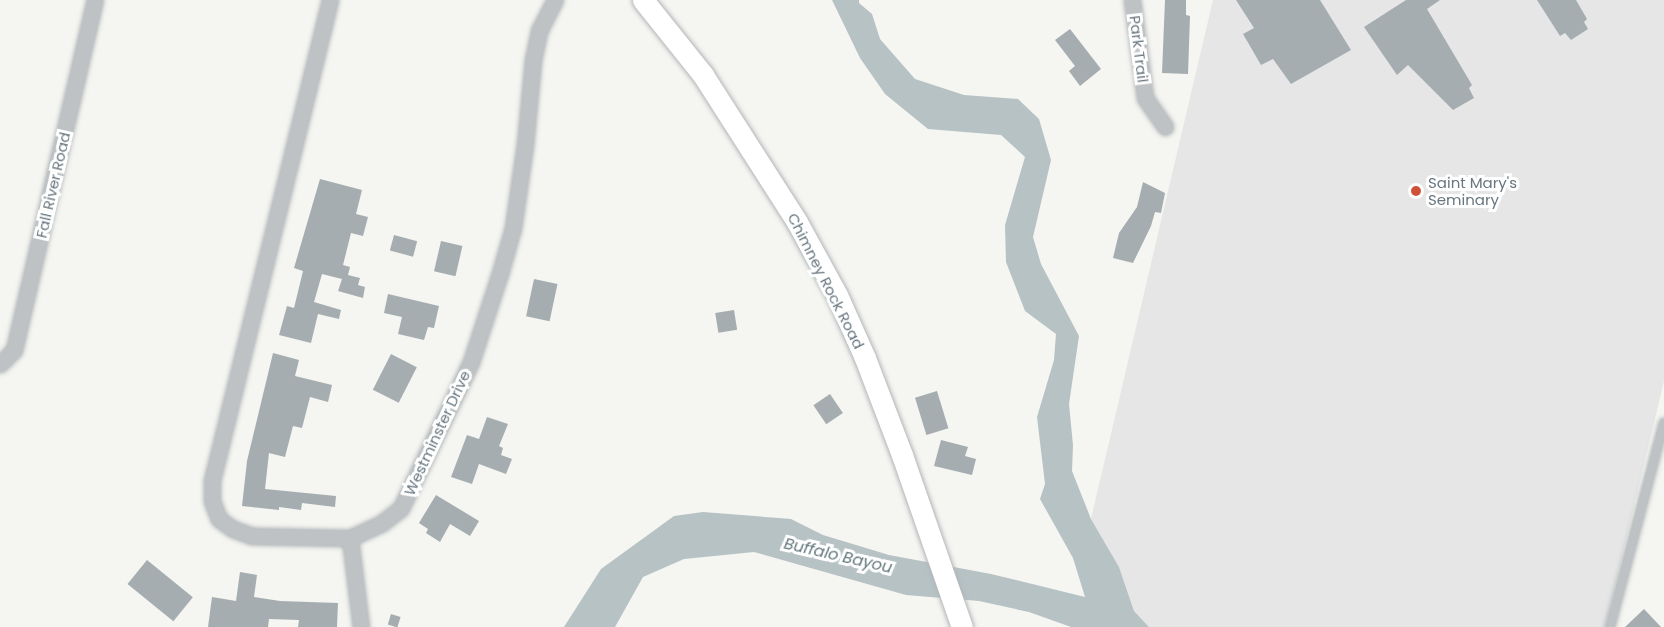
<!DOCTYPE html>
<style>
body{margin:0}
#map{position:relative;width:1664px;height:627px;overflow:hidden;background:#f5f5f1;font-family:Poppins,sans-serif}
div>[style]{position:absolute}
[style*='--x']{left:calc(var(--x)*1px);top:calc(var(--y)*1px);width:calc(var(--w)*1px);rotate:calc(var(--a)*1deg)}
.built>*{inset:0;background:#e5e6e5}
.water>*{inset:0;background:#b7c2c5}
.building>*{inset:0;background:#a5adb1;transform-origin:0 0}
.roads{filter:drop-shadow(0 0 2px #b1b6b9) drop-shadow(0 0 2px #b1b6b9)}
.lane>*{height:8px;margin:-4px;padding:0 4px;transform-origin:4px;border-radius:4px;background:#bec2c5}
.street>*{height:15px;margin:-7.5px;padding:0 7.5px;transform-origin:7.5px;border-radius:7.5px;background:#bec2c5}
.secondary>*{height:21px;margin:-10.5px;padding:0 10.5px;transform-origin:10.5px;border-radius:10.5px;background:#fff}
.dots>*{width:16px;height:16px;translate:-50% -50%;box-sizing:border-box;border:3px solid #fff;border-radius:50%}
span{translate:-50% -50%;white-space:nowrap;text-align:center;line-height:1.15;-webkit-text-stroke:6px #fff;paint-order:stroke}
.street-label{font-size:15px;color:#67767f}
.poi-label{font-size:15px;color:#67767f}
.left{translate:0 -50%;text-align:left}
.water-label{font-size:16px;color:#63777c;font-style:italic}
</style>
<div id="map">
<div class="built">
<i style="clip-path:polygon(1213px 0,1664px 0,1664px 381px,1605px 627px,1149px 627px,1134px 611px,1119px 567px,1091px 519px)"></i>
</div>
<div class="water">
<i style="clip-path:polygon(832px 0,859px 0,859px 3px,872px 14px,880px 39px,915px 79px,964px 95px,1018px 99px,1039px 119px,1051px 160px,1033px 237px,1041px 264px,1079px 336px,1069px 404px,1073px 445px,1072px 471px,1091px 519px,1119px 567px,1134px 611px,1149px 627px,1071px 627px,1029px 612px,979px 601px,906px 595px,754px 552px,684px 559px,643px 577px,615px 627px,564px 627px,601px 569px,674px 516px,703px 512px,791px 519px,823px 535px,889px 555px,991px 574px,1085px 597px,1073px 558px,1040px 499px,1045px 484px,1037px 417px,1054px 360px,1056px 334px,1025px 311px,1006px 262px,1005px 225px,1025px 157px,1001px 135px,928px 129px,885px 94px,860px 58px)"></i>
</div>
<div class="building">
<i style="clip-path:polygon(1165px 0,1186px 0,1186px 15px,1190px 16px,1188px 74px,1162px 73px)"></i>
<i style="clip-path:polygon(1236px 0,1320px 0,1351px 50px,1291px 84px,1273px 59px,1261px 65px,1243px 34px,1254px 28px)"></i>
<i style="clip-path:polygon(1406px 0,1440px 0,1427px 9px,1472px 85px,1469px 88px,1474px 98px,1453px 110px,1408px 65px,1397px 75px,1364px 27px)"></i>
<i style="clip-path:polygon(1537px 0,1576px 0,1587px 19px,1584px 22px,1588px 29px,1571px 40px,1565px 33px,1560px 36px)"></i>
<i style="clip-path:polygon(1070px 29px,1101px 69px,1080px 86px,1069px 71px,1075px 66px,1055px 40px)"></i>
<i style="clip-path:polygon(320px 179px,362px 190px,356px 214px,368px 217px,363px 236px,351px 233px,343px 265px,350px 267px,348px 275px,360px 278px,358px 285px,365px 287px,363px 298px,338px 291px,342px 279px,322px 274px,314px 302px,341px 310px,339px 319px,318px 314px,311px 343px,279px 335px,287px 306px,294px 308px,303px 271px,294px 268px)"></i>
<i style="clip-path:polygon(1143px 182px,1165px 193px,1161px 213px,1155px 212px,1151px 226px,1133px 263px,1113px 258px,1119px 233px,1137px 207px)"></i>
<i style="left:394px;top:235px;width:24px;height:16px;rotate:15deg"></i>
<i style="left:441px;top:241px;width:22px;height:31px;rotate:13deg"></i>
<i style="left:534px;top:279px;width:24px;height:38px;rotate:12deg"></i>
<i style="clip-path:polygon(388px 294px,439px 306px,434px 328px,428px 327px,424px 340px,398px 334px,402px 317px,384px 313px)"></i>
<i style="left:734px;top:310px;width:20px;height:19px;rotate:81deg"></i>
<i style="clip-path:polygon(273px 353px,299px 360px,295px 376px,332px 385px,328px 402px,310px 397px,302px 428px,293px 426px,285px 457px,269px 453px,265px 489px,336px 496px,335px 507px,302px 503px,301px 510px,279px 507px,279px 510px,242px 506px,247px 461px)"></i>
<i style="left:391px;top:354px;width:29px;height:40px;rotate:27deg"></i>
<i style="left:937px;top:391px;width:39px;height:23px;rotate:73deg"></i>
<i style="left:830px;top:394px;width:23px;height:20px;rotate:56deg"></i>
<i style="clip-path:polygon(487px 417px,508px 424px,499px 446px,503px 448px,501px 455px,512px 459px,506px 474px,479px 464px,472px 484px,451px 477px,467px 435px,479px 439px)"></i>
<i style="clip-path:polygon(941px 440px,968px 447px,965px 456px,976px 459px,972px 475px,934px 466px)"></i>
<i style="clip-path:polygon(436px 495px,479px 521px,470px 536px,450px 524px,440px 542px,426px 533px,428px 529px,419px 523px)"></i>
<i style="left:147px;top:560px;width:59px;height:31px;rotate:39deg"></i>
<i style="clip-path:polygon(240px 572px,257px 575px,254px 597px,280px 601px,338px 603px,337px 627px,298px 627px,299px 620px,269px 619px,268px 627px,208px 627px,212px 597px,236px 601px)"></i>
<i style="clip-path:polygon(1644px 609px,1661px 627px,1625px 627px)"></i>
<i style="left:391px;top:614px;width:10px;height:11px;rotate:17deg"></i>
</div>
<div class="roads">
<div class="lane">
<i style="--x:1610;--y:627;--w:211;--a:-75.2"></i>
</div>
<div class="street">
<i style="--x:330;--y:0;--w:496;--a:103.8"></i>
<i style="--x:212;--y:482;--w:19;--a:90"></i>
<i style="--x:212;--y:501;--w:19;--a:69"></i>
<i style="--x:219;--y:519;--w:17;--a:36"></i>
<i style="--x:233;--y:529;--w:20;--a:20"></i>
<i style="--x:252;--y:536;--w:98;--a:1.2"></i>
<i style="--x:350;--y:538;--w:35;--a:-25"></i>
<i style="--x:382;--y:523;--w:24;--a:-38"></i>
<i style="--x:401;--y:508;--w:162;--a:-64.4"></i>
<i style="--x:471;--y:362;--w:97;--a:-71.9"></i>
<i style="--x:501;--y:270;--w:44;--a:-74.1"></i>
<i style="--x:513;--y:228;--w:84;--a:-81.8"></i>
<i style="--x:525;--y:145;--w:85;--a:-84.6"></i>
<i style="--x:533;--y:60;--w:30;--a:-78"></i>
<i style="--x:539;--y:31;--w:35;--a:-63"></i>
<i style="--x:1132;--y:0;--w:99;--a:82.4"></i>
<i style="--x:1145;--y:98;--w:35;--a:55"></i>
<i style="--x:0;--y:364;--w:20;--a:-45"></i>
<i style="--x:14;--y:350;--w:359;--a:-77"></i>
<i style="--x:350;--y:538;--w:90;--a:83"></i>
</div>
<div class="secondary">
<i style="--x:643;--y:0;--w:96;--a:51.3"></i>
<i style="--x:703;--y:75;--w:174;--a:57.4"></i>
<i style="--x:797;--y:222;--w:83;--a:61.3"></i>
<i style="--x:837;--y:295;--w:69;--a:66"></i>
<i style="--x:865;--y:358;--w:104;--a:69.1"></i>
<i style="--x:902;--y:455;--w:182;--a:70.8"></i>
</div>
</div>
<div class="dots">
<i style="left:1416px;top:191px;background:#d05236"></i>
</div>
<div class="street-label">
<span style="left:1139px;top:49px;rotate:83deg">Park Trail</span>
<span style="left:53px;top:185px;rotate:-77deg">Fall River Road</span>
<span style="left:826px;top:281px;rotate:63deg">Chimney Rock Road</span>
<span style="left:437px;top:433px;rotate:-65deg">Westminster Drive</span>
</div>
<div class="poi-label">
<span class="left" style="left:1428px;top:191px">Saint Mary's<br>Seminary</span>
</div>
<div class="water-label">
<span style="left:838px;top:556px;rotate:13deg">Buffalo Bayou</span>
</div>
</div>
